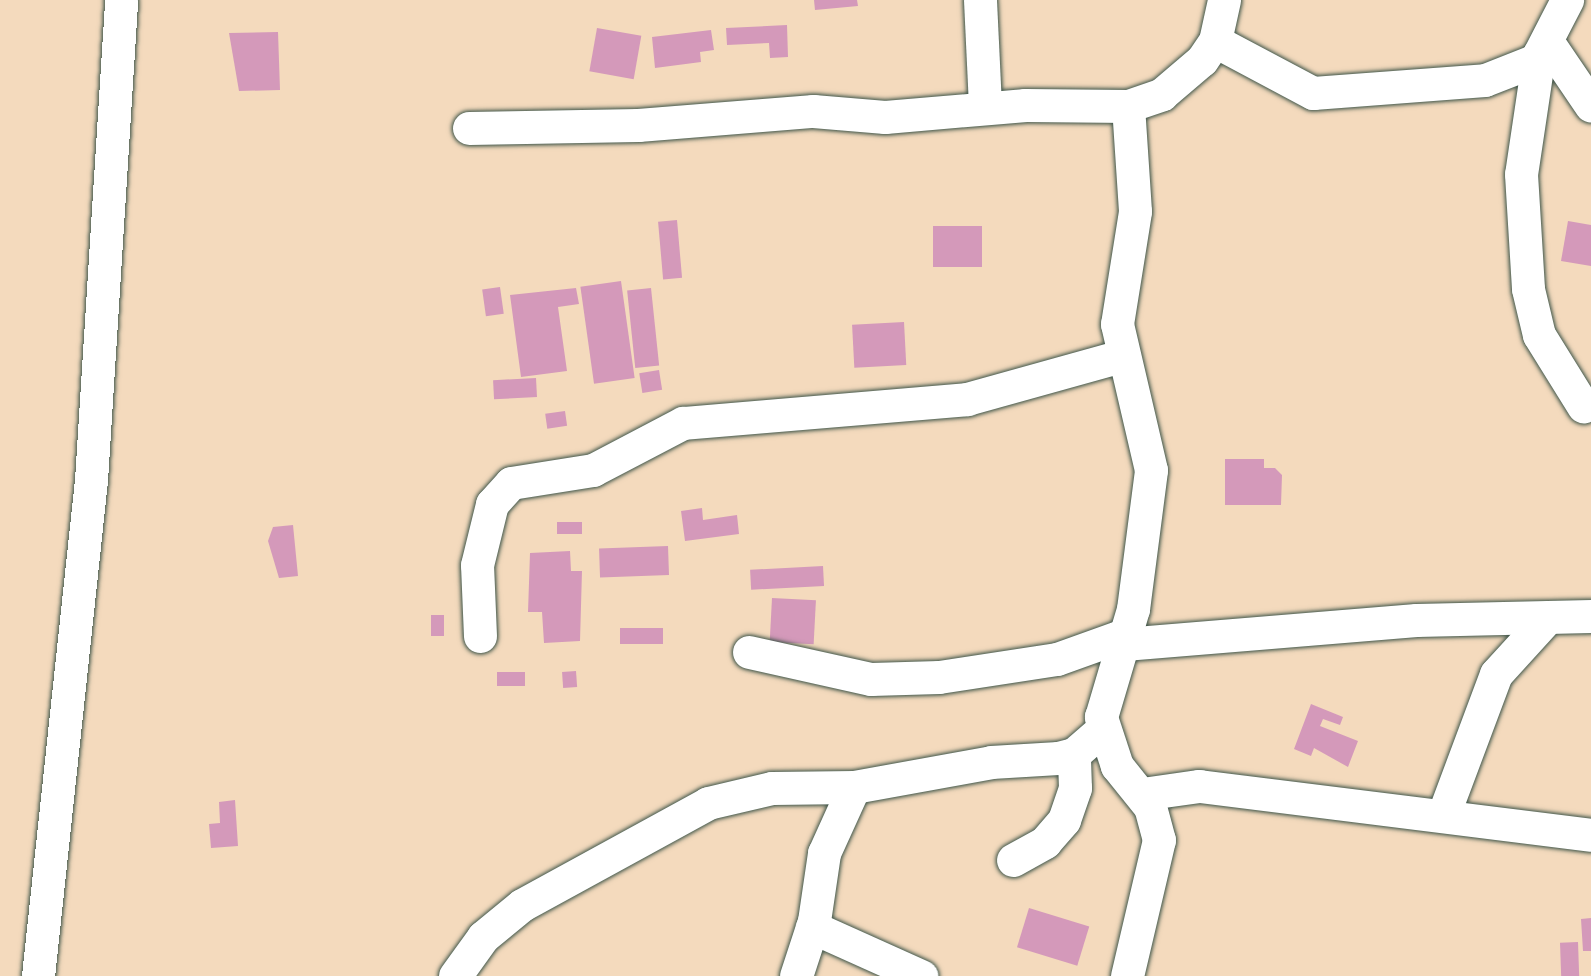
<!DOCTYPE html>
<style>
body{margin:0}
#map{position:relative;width:1591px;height:976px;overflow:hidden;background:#f4dabd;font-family:"Gochi Hand",sans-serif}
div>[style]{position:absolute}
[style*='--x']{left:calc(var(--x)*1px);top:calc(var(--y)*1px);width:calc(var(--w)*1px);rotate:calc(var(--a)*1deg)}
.building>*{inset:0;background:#d499ba;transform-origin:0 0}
.roads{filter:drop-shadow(0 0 2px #3f5549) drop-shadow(0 0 2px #3f5549)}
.minor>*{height:33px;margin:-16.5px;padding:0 16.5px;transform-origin:16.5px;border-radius:16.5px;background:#fff}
span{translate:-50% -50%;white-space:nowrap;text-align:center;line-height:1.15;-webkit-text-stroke:7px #fcf5e5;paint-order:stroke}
</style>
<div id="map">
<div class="building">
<i style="clip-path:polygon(814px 0,857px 0,858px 6px,815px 10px)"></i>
<i style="clip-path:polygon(787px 25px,788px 57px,770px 58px,769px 43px,727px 45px,726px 28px)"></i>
<i style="left:597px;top:28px;width:45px;height:44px;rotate:10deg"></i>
<i style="clip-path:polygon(711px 30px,714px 50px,700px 52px,701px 62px,655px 68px,652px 37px)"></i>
<i style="clip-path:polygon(278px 32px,280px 90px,239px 91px,229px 33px)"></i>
<i style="left:677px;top:220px;width:58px;height:19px;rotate:85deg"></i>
<i style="clip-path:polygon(1568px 221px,1591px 225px,1591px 266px,1561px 261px)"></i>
<i style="left:933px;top:226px;width:49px;height:41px"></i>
<i style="left:621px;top:281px;width:98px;height:41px;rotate:82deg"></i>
<i style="left:500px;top:287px;width:27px;height:18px;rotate:82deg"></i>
<i style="clip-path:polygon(576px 288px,579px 304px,558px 307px,567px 371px,521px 377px,510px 295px)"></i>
<i style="left:651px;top:288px;width:78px;height:24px;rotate:84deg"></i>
<i style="left:904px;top:322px;width:43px;height:52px;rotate:87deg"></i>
<i style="left:659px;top:370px;width:20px;height:20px;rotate:81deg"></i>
<i style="left:536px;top:378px;width:19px;height:43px;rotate:87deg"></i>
<i style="left:565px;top:411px;width:15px;height:20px;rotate:82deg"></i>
<i style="clip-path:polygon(1225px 459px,1264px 459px,1264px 468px,1275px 468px,1282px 475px,1281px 505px,1225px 505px)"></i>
<i style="clip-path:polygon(702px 508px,703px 520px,737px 515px,739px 534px,685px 541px,681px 511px)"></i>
<i style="left:582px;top:522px;width:12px;height:25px;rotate:90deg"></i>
<i style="clip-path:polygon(293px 525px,298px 576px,279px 578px,268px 541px,273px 527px)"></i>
<i style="left:668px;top:546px;width:29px;height:69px;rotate:88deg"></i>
<i style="clip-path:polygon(570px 551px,571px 571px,582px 571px,580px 641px,544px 643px,542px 612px,528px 612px,530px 553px)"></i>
<i style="left:823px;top:566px;width:20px;height:73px;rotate:87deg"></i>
<i style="left:772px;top:598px;width:44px;height:44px;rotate:3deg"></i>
<i style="left:431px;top:615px;width:13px;height:21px"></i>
<i style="left:620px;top:628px;width:43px;height:16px"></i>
<i style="left:576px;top:671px;width:16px;height:14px;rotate:86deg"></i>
<i style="left:497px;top:672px;width:28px;height:14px"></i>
<i style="clip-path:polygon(1311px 704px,1343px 717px,1340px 725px,1323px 719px,1320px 726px,1358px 741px,1348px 767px,1314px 748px,1311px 756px,1294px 749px)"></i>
<i style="clip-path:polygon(235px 800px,238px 846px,211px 848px,209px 824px,220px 823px,219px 802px)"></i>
<i style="left:1029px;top:908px;width:63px;height:41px;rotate:17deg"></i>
<i style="clip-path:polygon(1591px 918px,1591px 951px,1583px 951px,1581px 919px)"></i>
<i style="left:1578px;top:942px;width:34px;height:18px;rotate:88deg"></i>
</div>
<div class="roads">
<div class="minor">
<i style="--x:980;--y:0;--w:108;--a:87.3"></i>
<i style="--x:1215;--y:41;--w:111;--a:28"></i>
<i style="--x:1313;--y:93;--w:172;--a:-4.3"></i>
<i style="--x:1485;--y:80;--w:55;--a:-21.4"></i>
<i style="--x:1536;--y:60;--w:68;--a:-62.7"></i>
<i style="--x:1547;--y:41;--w:78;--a:55.9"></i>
<i style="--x:1539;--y:54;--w:121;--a:98.5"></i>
<i style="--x:1521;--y:174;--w:115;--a:86.5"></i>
<i style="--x:1528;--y:289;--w:47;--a:76.6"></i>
<i style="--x:1539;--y:335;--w:84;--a:58.2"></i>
<i style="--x:469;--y:128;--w:169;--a:-1"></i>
<i style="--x:638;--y:125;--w:176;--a:-4.6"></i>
<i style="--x:813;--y:111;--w:72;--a:4.8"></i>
<i style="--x:885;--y:117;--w:141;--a:-4.9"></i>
<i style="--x:1025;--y:105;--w:103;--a:0.6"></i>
<i style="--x:1128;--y:106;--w:36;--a:-19"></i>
<i style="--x:1162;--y:94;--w:52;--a:-40.4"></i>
<i style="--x:1202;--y:60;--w:23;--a:-56"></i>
<i style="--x:1215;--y:41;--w:42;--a:-77.6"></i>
<i style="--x:480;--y:636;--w:71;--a:-92.4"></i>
<i style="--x:477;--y:565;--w:63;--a:-76.2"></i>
<i style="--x:492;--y:504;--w:28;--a:-48"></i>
<i style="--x:511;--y:483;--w:83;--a:-9"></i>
<i style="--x:593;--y:470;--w:102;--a:-27.6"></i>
<i style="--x:683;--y:423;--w:285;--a:-4.8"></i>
<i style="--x:967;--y:399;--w:160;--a:-15.6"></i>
<i style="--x:1124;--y:644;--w:293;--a:-4.7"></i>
<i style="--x:1416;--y:620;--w:175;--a:-1.3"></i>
<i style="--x:749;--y:652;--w:125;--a:12.5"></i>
<i style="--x:871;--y:679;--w:68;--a:-1.7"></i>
<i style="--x:939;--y:677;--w:119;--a:-8.7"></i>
<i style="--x:1057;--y:659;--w:74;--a:-19.7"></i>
<i style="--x:1142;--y:794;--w:58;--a:-8"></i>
<i style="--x:1199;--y:786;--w:395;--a:7.1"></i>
<i style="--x:1444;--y:813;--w:148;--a:-69.5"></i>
<i style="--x:1496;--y:674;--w:77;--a:-47.6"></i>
<i style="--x:1013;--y:860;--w:37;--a:-29"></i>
<i style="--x:1045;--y:842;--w:29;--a:-49"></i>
<i style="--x:1064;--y:820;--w:34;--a:-71"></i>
<i style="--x:1075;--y:788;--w:34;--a:-92"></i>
<i style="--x:812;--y:927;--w:120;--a:24.2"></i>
<i style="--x:38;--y:976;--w:499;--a:-83.9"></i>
<i style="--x:91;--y:480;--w:481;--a:-86.4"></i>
<i style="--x:455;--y:976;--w:48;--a:-54.3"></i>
<i style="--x:483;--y:937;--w:50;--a:-39.4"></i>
<i style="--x:522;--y:905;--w:212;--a:-28.7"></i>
<i style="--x:708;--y:803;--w:66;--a:-13.2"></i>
<i style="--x:772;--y:788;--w:82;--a:-0.7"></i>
<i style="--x:854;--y:787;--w:139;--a:-10.3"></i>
<i style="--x:991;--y:762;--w:67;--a:-3.4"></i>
<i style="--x:1058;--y:758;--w:16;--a:-14"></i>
<i style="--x:1074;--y:754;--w:37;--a:-41"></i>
<i style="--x:796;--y:976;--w:58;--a:-71.9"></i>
<i style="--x:814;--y:921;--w:69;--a:-81.6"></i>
<i style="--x:824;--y:853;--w:72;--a:-65.6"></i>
<i style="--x:1127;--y:976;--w:140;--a:-76.8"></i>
<i style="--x:1159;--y:840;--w:34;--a:-105"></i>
<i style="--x:1150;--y:807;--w:53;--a:-128.8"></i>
<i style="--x:1117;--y:766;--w:52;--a:-108.1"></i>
<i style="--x:1101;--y:717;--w:113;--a:-73.5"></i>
<i style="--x:1133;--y:609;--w:140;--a:-82.6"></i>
<i style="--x:1151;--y:470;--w:150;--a:-103.1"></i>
<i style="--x:1117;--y:324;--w:114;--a:-80.9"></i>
<i style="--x:1135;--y:211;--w:105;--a:-93.8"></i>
</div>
</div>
</div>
